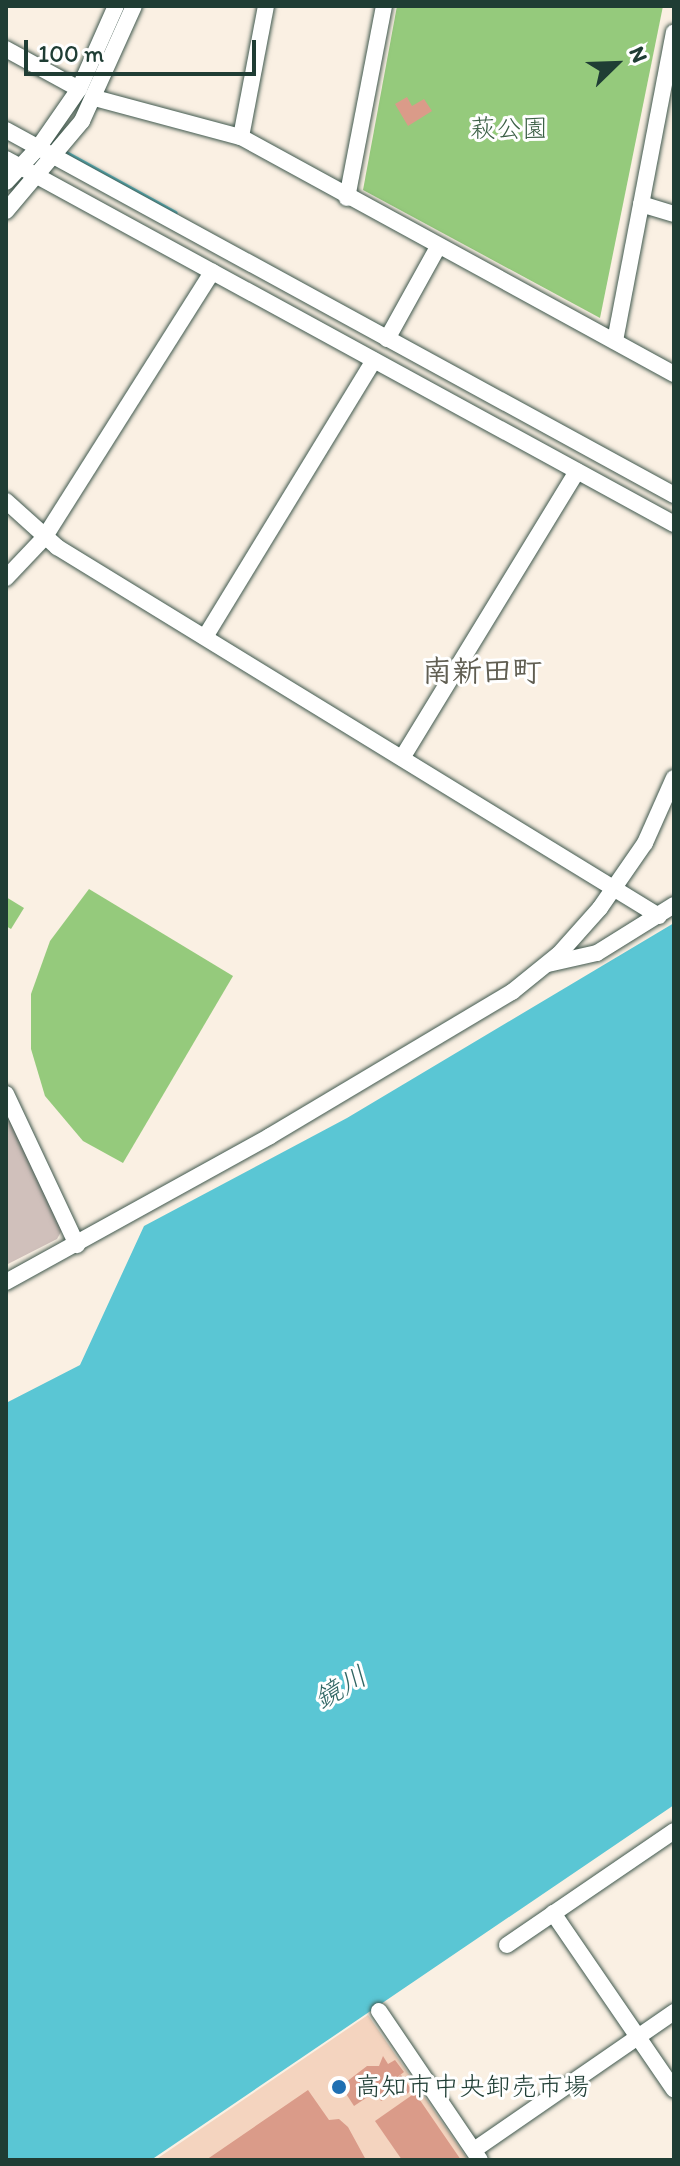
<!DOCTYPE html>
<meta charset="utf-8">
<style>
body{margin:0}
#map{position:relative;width:680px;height:2166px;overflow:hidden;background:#faf0e3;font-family:Itim,"Klee One",sans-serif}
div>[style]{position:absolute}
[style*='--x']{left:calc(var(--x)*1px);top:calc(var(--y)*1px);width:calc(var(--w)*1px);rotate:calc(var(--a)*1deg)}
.built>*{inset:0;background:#f4d4bf}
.industrial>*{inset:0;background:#d0c0bb}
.green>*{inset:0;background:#95ca7c}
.water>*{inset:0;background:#5ac6d4}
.stream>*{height:5px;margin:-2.5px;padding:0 2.5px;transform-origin:2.5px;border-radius:2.5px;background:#5ac6d4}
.building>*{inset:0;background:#da9b89}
.roads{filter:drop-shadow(0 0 2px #40584e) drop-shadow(0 0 2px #40584e)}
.minor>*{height:16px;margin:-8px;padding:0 8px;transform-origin:8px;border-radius:8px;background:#fff}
.dots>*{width:22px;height:22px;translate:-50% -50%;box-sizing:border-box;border:4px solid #fff;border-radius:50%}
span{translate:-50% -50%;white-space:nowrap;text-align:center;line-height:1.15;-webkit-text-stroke:6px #fff;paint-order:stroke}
.park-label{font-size:26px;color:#3c6046}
.poi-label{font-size:26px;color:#1f3d34}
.left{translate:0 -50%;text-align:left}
.water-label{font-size:28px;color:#316664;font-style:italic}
.quarter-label{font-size:30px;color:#605e52;font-weight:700}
.frame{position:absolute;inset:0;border:8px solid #1f3d34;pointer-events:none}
.north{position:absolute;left:576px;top:24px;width:80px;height:80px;-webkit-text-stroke:6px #fff;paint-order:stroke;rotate:67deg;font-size:22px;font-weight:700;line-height:32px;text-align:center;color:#1f3d34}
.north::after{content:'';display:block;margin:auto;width:28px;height:36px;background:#1f3d34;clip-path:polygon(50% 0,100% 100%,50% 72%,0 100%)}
.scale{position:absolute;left:24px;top:40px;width:232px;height:36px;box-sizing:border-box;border:4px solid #1f3d34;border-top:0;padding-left:10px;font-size:24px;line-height:28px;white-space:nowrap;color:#1f3d34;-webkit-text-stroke:6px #fff;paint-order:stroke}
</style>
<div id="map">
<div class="built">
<i style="clip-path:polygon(368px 2015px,468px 2160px,155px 2160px)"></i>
</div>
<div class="industrial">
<i style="clip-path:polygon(6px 1109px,62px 1230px,57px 1239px,6px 1265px)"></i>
</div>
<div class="green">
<i style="clip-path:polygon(397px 6px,663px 6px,600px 318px,363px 190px)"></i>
<i style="clip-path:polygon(89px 889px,233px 976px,123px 1163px,83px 1141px,45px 1096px,31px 1049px,31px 994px,50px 941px)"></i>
<i style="clip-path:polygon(6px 897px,24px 908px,11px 929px,6px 926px)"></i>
</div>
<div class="water">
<i style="clip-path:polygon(674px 923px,674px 1805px,151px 2160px,6px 2160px,6px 1403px,80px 1365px,144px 1226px,347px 1118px)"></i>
</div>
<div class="stream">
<i style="--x:44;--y:141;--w:149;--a:28.8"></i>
</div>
<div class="building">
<i style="clip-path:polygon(407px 97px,412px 106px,424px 99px,432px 111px,408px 126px,395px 104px)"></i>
<i style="clip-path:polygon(383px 2056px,388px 2064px,395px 2060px,404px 2072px,390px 2083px,401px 2075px,412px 2090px,404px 2096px,399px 2089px,381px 2101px,375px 2092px,354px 2106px,341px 2086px,367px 2066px,379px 2066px)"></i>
<i style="clip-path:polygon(308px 2090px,329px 2120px,339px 2119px,348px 2127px,366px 2160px,206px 2160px)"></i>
<i style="clip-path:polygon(415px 2093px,461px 2160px,402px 2160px,375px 2121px)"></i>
</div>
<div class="roads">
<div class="minor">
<i style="--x:6;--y:49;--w:83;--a:28.7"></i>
<i style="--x:95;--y:98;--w:151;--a:15"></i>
<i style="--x:241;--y:137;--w:494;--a:28.7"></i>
<i style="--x:6;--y:130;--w:761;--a:28.65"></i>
<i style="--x:241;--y:137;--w:133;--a:-79.2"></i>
<i style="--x:6;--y:159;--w:761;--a:28.65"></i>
<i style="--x:6;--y:182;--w:47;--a:-46.7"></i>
<i style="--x:38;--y:148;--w:72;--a:-55.2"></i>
<i style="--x:79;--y:89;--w:91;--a:-66"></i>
<i style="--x:347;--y:198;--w:196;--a:-79.1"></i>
<i style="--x:641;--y:204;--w:34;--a:17"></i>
<i style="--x:6;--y:211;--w:118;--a:-49.8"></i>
<i style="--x:82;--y:121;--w:126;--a:-65.7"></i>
<i style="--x:387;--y:339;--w:105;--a:-61"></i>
<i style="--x:615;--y:341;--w:314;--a:-79.2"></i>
<i style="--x:6;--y:501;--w:69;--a:42"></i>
<i style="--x:57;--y:547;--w:706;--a:31.51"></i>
<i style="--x:6;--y:578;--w:55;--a:-46.5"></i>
<i style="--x:44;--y:538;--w:315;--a:-57.7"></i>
<i style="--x:205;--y:637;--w:324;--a:-58.6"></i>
<i style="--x:402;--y:758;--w:336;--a:-58.6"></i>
<i style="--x:548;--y:964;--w:50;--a:-12.7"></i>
<i style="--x:597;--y:953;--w:91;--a:-31.9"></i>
<i style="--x:6;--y:1094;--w:167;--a:64.8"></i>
<i style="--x:6;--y:1282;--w:302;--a:-28.9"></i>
<i style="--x:270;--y:1136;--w:282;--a:-30.8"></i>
<i style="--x:512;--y:992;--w:60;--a:-39"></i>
<i style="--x:559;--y:954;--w:62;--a:-48.3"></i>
<i style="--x:600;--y:908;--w:79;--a:-55.3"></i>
<i style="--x:645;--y:843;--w:71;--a:-66"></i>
<i style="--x:553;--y:1913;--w:214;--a:55.6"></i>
<i style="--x:507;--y:1945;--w:202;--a:-34.3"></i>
<i style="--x:379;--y:2011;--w:180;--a:55.9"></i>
<i style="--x:474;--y:2150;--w:243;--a:-34.6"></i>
</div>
</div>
<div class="dots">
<i style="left:339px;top:2087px;background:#1f6fb2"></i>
</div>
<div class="park-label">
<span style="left:509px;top:129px">萩公園</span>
</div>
<div class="poi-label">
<span class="left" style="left:355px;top:2087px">高知市中央卸売市場</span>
</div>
<div class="water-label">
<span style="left:340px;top:1687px;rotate:-30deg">鏡川</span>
</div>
<div class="quarter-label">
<span style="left:482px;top:671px">南新田町</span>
</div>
<div class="frame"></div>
<div class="north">N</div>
<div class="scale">100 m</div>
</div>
